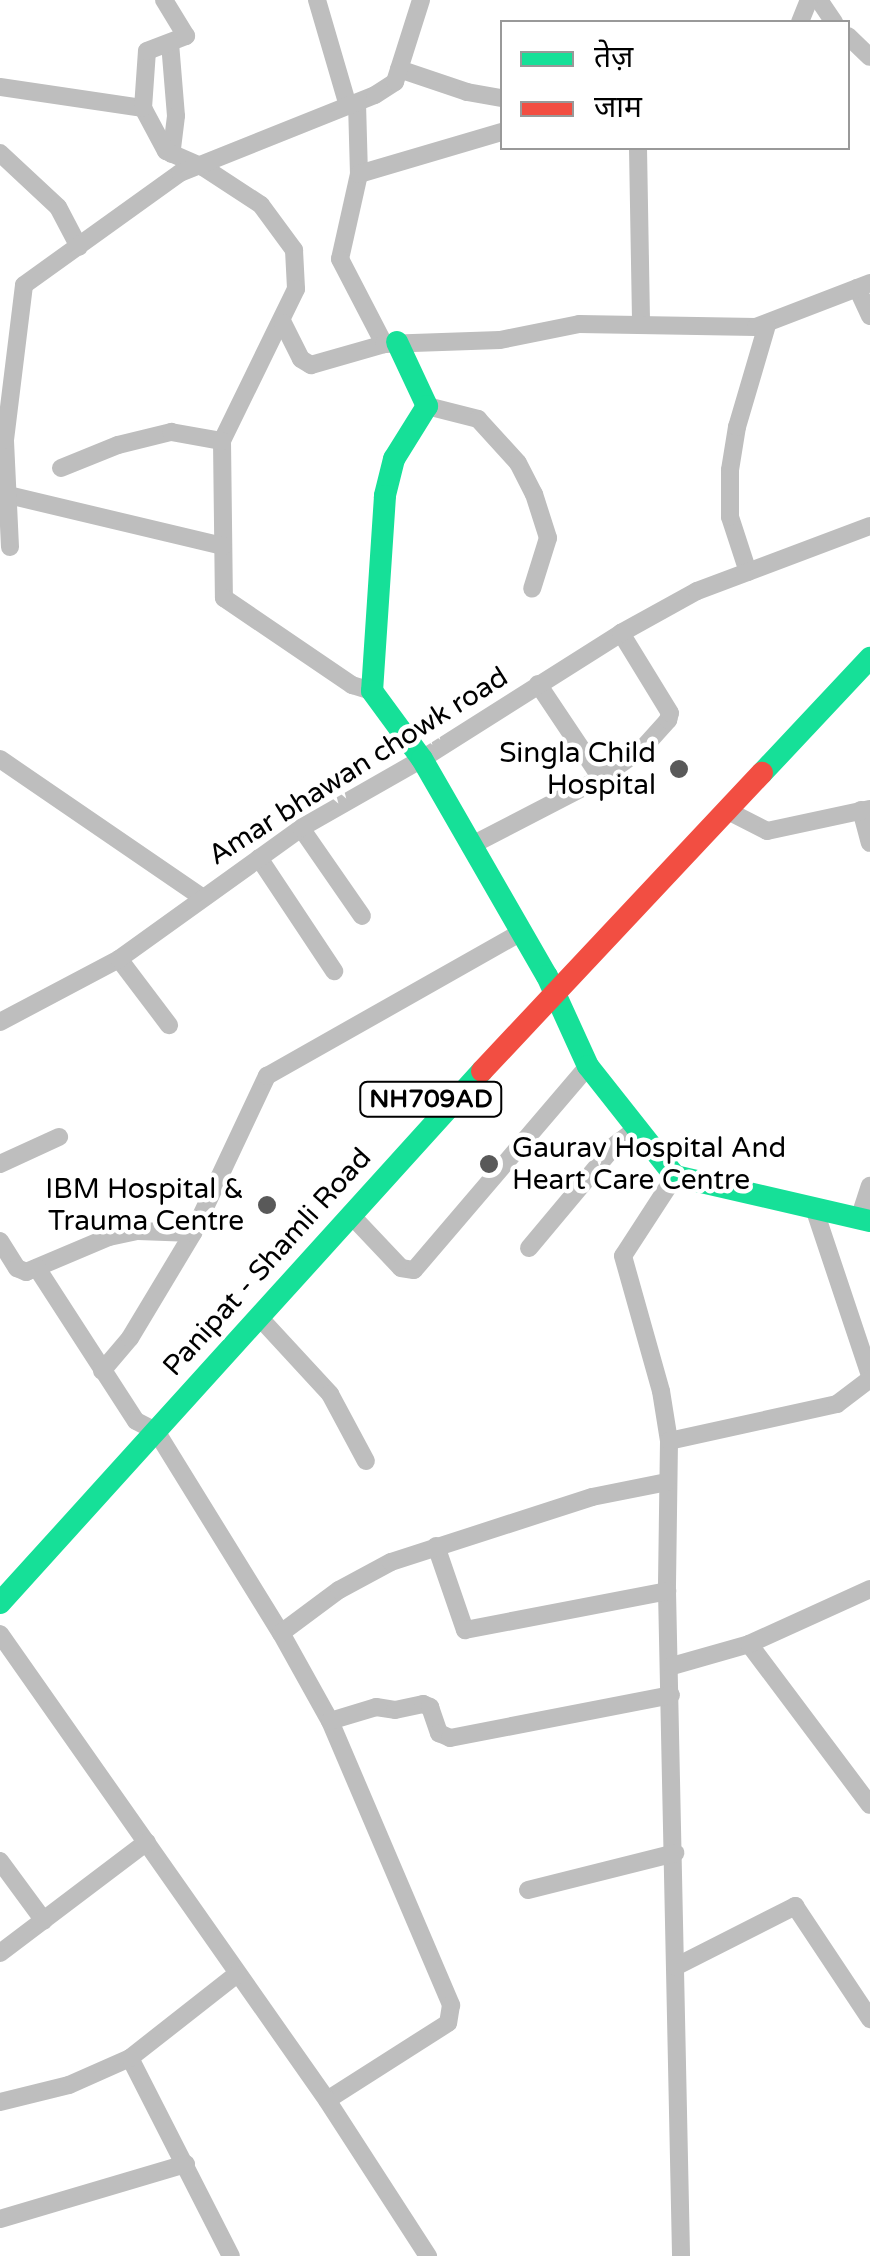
<!DOCTYPE html>
<meta charset="utf-8">
<style>
body{margin:0}
#map{position:relative;width:870px;height:2256px;overflow:hidden;background:#fff;font-family:"Varela Round","Noto Sans Devanagari",sans-serif}
div>[style]{position:absolute}
[style*='--x']{left:calc(var(--x)*1px);top:calc(var(--y)*1px);width:calc(var(--w)*1px);rotate:calc(var(--a)*1deg)}
.street>*{height:18px;margin:-9px;padding:0 9px;transform-origin:9px;border-radius:9px;background:#bebebe}
.fast>*{height:22px;margin:-11px;padding:0 11px;transform-origin:11px;border-radius:11px;background:#16e098}
.jam>*{height:22px;margin:-11px;padding:0 11px;transform-origin:11px;border-radius:11px;background:#f24e42}
.dots>*{width:28px;height:28px;translate:-50% -50%;box-sizing:border-box;border:5px solid #fff;border-radius:50%}
span{translate:-50% -50%;white-space:nowrap;text-align:center;line-height:1.15;-webkit-text-stroke:9px #fff;paint-order:stroke}
.shield-label span{padding:2px 8px;background:#fff;border:2px solid;border-radius:8px;-webkit-text-stroke-width:0}
.shield-label{font-size:25px;color:#000;font-weight:700}
.poi-label{font-size:28px;color:#000}
.right{translate:-100% -50%;text-align:right}
.left{translate:0 -50%;text-align:left}
.street-label{font-size:28px;color:#000}
.legend{position:absolute;left:500px;top:20px;width:350px;height:130px;box-sizing:border-box;background:#fff;border:2px solid #999;margin:0;padding:12px 18px;list-style:none;font-size:30px;color:#000}
.legend li{display:flex;align-items:center;gap:20px;height:50px}
.legend b{width:50px;border:2px solid #999}
</style>
<div id="map">
<div class="street">
<i style="--x:317;--y:0;--w:110;--a:73.7"></i>
<i style="--x:819;--y:0;--w:27;--a:56"></i>
<i style="--x:800;--y:22;--w:24;--a:-68"></i>
<i style="--x:848;--y:36;--w:30;--a:44"></i>
<i style="--x:170;--y:43;--w:73;--a:85.3"></i>
<i style="--x:176;--y:116;--w:38;--a:97"></i>
<i style="--x:399;--y:69;--w:72;--a:18.7"></i>
<i style="--x:467;--y:92;--w:36;--a:10"></i>
<i style="--x:0;--y:87;--w:145;--a:8.4"></i>
<i style="--x:143;--y:108;--w:49;--a:61.9"></i>
<i style="--x:166;--y:151;--w:40;--a:23.4"></i>
<i style="--x:203;--y:167;--w:69;--a:33.2"></i>
<i style="--x:261;--y:205;--w:56;--a:53.7"></i>
<i style="--x:294;--y:250;--w:39;--a:87"></i>
<i style="--x:296;--y:289;--w:169;--a:116"></i>
<i style="--x:222;--y:441;--w:157;--a:89.3"></i>
<i style="--x:224;--y:598;--w:155;--a:34.2"></i>
<i style="--x:352;--y:685;--w:21;--a:17"></i>
<i style="--x:357;--y:103;--w:71;--a:88.4"></i>
<i style="--x:359;--y:174;--w:87;--a:102.6"></i>
<i style="--x:340;--y:259;--w:96;--a:62.6"></i>
<i style="--x:143;--y:108;--w:57;--a:-86"></i>
<i style="--x:147;--y:51;--w:42;--a:-21"></i>
<i style="--x:186;--y:36;--w:42;--a:-121.4"></i>
<i style="--x:638;--y:148;--w:175;--a:89"></i>
<i style="--x:0;--y:153;--w:79;--a:43"></i>
<i style="--x:58;--y:207;--w:45;--a:62.3"></i>
<i style="--x:359;--y:174;--w:149;--a:-16.4"></i>
<i style="--x:857;--y:288;--w:31;--a:65"></i>
<i style="--x:283;--y:323;--w:40;--a:63.4"></i>
<i style="--x:301;--y:359;--w:12;--a:31"></i>
<i style="--x:311;--y:365;--w:76;--a:-16"></i>
<i style="--x:384;--y:344;--w:116;--a:-2"></i>
<i style="--x:500;--y:340;--w:81;--a:-11.4"></i>
<i style="--x:579;--y:324;--w:177;--a:1"></i>
<i style="--x:756;--y:327;--w:122;--a:-21.1"></i>
<i style="--x:427;--y:406;--w:53;--a:14.3"></i>
<i style="--x:478;--y:419;--w:59;--a:47.7"></i>
<i style="--x:518;--y:463;--w:35;--a:63"></i>
<i style="--x:534;--y:494;--w:46;--a:72.3"></i>
<i style="--x:548;--y:538;--w:53;--a:107.4"></i>
<i style="--x:61;--y:468;--w:61;--a:-22"></i>
<i style="--x:118;--y:445;--w:55;--a:-13.8"></i>
<i style="--x:171;--y:432;--w:52;--a:10"></i>
<i style="--x:0;--y:493;--w:229;--a:13.4"></i>
<i style="--x:10;--y:547;--w:107;--a:-92.7"></i>
<i style="--x:5;--y:440;--w:156;--a:-83"></i>
<i style="--x:24;--y:285;--w:192;--a:-35.7"></i>
<i style="--x:180;--y:173;--w:210;--a:-21.8"></i>
<i style="--x:375;--y:95;--w:24;--a:-33"></i>
<i style="--x:395;--y:82;--w:86;--a:-72.4"></i>
<i style="--x:748;--y:572;--w:58;--a:-108.1"></i>
<i style="--x:730;--y:517;--w:47;--a:-90"></i>
<i style="--x:730;--y:470;--w:44;--a:-80.8"></i>
<i style="--x:737;--y:427;--w:106;--a:-73.6"></i>
<i style="--x:538;--y:684;--w:113;--a:56.2"></i>
<i style="--x:0;--y:759;--w:246;--a:34.4"></i>
<i style="--x:861;--y:810;--w:34;--a:75"></i>
<i style="--x:728;--y:811;--w:44;--a:27.1"></i>
<i style="--x:767;--y:831;--w:105;--a:-12.1"></i>
<i style="--x:301;--y:828;--w:107;--a:55.3"></i>
<i style="--x:470;--y:846;--w:148;--a:-27.4"></i>
<i style="--x:601;--y:778;--w:52;--a:-35.5"></i>
<i style="--x:643;--y:748;--w:38;--a:-48"></i>
<i style="--x:668;--y:720;--w:7;--a:-74"></i>
<i style="--x:670;--y:713;--w:94;--a:-121.5"></i>
<i style="--x:259;--y:858;--w:136;--a:56.4"></i>
<i style="--x:119;--y:959;--w:83;--a:52.9"></i>
<i style="--x:0;--y:1022;--w:135;--a:-27.9"></i>
<i style="--x:119;--y:959;--w:224;--a:-35.7"></i>
<i style="--x:301;--y:828;--w:139;--a:-29.7"></i>
<i style="--x:422;--y:759;--w:236;--a:-32.3"></i>
<i style="--x:621;--y:633;--w:87;--a:-28.9"></i>
<i style="--x:697;--y:591;--w:185;--a:-20.6"></i>
<i style="--x:0;--y:1164;--w:65;--a:-24.6"></i>
<i style="--x:675;--y:1176;--w:95;--a:123"></i>
<i style="--x:623;--y:1256;--w:140;--a:74.3"></i>
<i style="--x:661;--y:1391;--w:51;--a:80.9"></i>
<i style="--x:669;--y:1441;--w:150;--a:90.8"></i>
<i style="--x:667;--y:1591;--w:665;--a:88.79"></i>
<i style="--x:815;--y:1211;--w:173;--a:71.5"></i>
<i style="--x:350;--y:1214;--w:74;--a:46.6"></i>
<i style="--x:401;--y:1268;--w:13;--a:9"></i>
<i style="--x:414;--y:1270;--w:268;--a:-49.5"></i>
<i style="--x:859;--y:1219;--w:35;--a:-72"></i>
<i style="--x:0;--y:1241;--w:32;--a:58"></i>
<i style="--x:17;--y:1268;--w:10;--a:24"></i>
<i style="--x:26;--y:1272;--w:90;--a:-22.9"></i>
<i style="--x:109;--y:1237;--w:30;--a:-12"></i>
<i style="--x:138;--y:1231;--w:55;--a:2.1"></i>
<i style="--x:529;--y:1248;--w:134;--a:-50.1"></i>
<i style="--x:615;--y:1145;--w:26;--a:-37"></i>
<i style="--x:37;--y:1268;--w:182;--a:57.1"></i>
<i style="--x:136;--y:1421;--w:22;--a:27"></i>
<i style="--x:156;--y:1431;--w:238;--a:58.3"></i>
<i style="--x:281;--y:1633;--w:101;--a:60.9"></i>
<i style="--x:330;--y:1721;--w:309;--a:66.9"></i>
<i style="--x:451;--y:2005;--w:18;--a:99"></i>
<i style="--x:448;--y:2023;--w:143;--a:147.5"></i>
<i style="--x:259;--y:1317;--w:105;--a:47.3"></i>
<i style="--x:330;--y:1394;--w:76;--a:61.8"></i>
<i style="--x:102;--y:1371;--w:43;--a:-49.7"></i>
<i style="--x:130;--y:1338;--w:122;--a:-59"></i>
<i style="--x:193;--y:1233;--w:174;--a:-64.8"></i>
<i style="--x:267;--y:1076;--w:293;--a:-29.5"></i>
<i style="--x:669;--y:1441;--w:172;--a:-12.4"></i>
<i style="--x:837;--y:1404;--w:41;--a:-37.1"></i>
<i style="--x:436;--y:1546;--w:89;--a:71"></i>
<i style="--x:465;--y:1630;--w:206;--a:-10.9"></i>
<i style="--x:281;--y:1633;--w:72;--a:-36.6"></i>
<i style="--x:339;--y:1590;--w:59;--a:-28.3"></i>
<i style="--x:391;--y:1562;--w:211;--a:-17.9"></i>
<i style="--x:592;--y:1497;--w:76;--a:-11.3"></i>
<i style="--x:0;--y:1634;--w:569;--a:54.94"></i>
<i style="--x:327;--y:2100;--w:186;--a:57.1"></i>
<i style="--x:749;--y:1644;--w:201;--a:53.1"></i>
<i style="--x:672;--y:1666;--w:80;--a:-15.9"></i>
<i style="--x:749;--y:1644;--w:133;--a:-24.4"></i>
<i style="--x:330;--y:1721;--w:48;--a:-16.9"></i>
<i style="--x:376;--y:1707;--w:19;--a:9"></i>
<i style="--x:395;--y:1710;--w:29;--a:-12"></i>
<i style="--x:423;--y:1704;--w:8;--a:23"></i>
<i style="--x:430;--y:1707;--w:28;--a:71"></i>
<i style="--x:439;--y:1733;--w:12;--a:24"></i>
<i style="--x:450;--y:1738;--w:225;--a:-11"></i>
<i style="--x:0;--y:1861;--w:74;--a:53.7"></i>
<i style="--x:528;--y:1890;--w:152;--a:-14.1"></i>
<i style="--x:0;--y:1953;--w:184;--a:-37.1"></i>
<i style="--x:675;--y:1967;--w:135;--a:-26.9"></i>
<i style="--x:795;--y:1906;--w:136;--a:56.4"></i>
<i style="--x:130;--y:2058;--w:222;--a:63"></i>
<i style="--x:0;--y:2102;--w:71;--a:-13.8"></i>
<i style="--x:69;--y:2085;--w:67;--a:-23.9"></i>
<i style="--x:130;--y:2058;--w:135;--a:-38.1"></i>
<i style="--x:0;--y:2219;--w:194;--a:-16.5"></i>
</div>
<div class="fast">
<i style="--x:397;--y:342;--w:71;--a:64.9"></i>
<i style="--x:427;--y:406;--w:62;--a:121.9"></i>
<i style="--x:394;--y:459;--w:38;--a:104"></i>
<i style="--x:385;--y:496;--w:195;--a:93.8"></i>
<i style="--x:372;--y:691;--w:84;--a:53.7"></i>
<i style="--x:422;--y:759;--w:250;--a:60.1"></i>
<i style="--x:547;--y:976;--w:99;--a:65.5"></i>
<i style="--x:588;--y:1066;--w:140;--a:51.7"></i>
<i style="--x:675;--y:1176;--w:200;--a:13"></i>
<i style="--x:762;--y:773;--w:158;--a:-46.8"></i>
<i style="--x:0;--y:1603;--w:718;--a:-47.82"></i>
</div>
<div class="jam">
<i style="--x:482;--y:1071;--w:409;--a:-46.8"></i>
</div>
<div class="dots">
<i style="left:679px;top:769px;background:#595959"></i>
<i style="left:489px;top:1164px;background:#595959"></i>
<i style="left:267px;top:1205px;background:#595959"></i>
</div>
<div class="shield-label">
<span style="left:431px;top:1099px">NH709AD</span>
</div>
<div class="poi-label">
<span class="right" style="left:656px;top:769px">Singla Child<br>Hospital</span>
<span class="left" style="left:512px;top:1164px">Gaurav Hospital And<br>Heart Care Centre</span>
<span class="right" style="left:244px;top:1205px">IBM Hospital &amp;<br>Trauma Centre</span>
</div>
<div class="street-label">
<span style="left:358px;top:766px;rotate:-32deg">Amar bhawan chowk road</span>
<span style="left:267px;top:1262px;rotate:-48deg">Panipat - Shamli Road</span>
</div>
<ul class="legend">
<li><b style="height:12px;background:#16e098"></b>तेज़</li>
<li><b style="height:12px;background:#f24e42"></b>जाम</li>
</ul>
</div>
